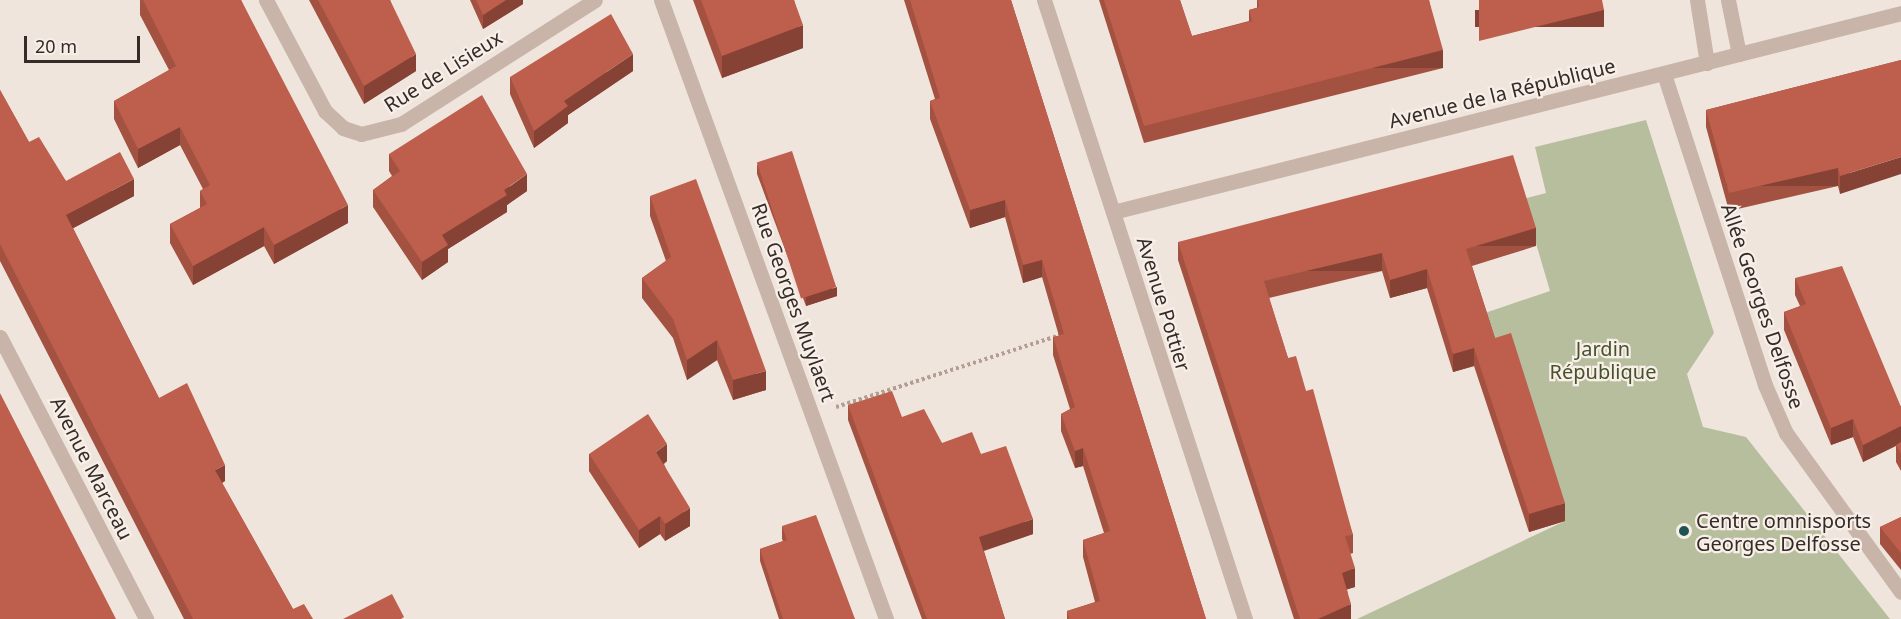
<!DOCTYPE html>
<meta charset="utf-8">
<style>
body{margin:0}
#map{position:relative;width:1901px;height:619px;overflow:hidden;background:#f0e5dc;font-family:"Noto Sans",sans-serif}
div>[style]{position:absolute}
[style*='--x']{left:calc(var(--x)*1px);top:calc(var(--y)*1px);width:calc(var(--w)*1px);rotate:calc(var(--a)*1deg)}
.green>*{inset:0;background:#b6be9d}
.path>*{height:4px;margin-top:-2px;transform-origin:0;background:repeating-linear-gradient(90deg,#b39e93 0 3px,transparent 0 6px)}
.minor>*{height:15px;margin:-7.5px;padding:0 7.5px;transform-origin:7.5px;border-radius:7.5px;background:#c8b4a8}
.wall>*{inset:0;background:#a35141}
.shaded-wall>*{inset:0;background:#854235;transform-origin:0 0}
.building>*{inset:0;background:#be5e4c;transform-origin:0 0}
.dots>*{width:16px;height:16px;translate:-50% -50%;box-sizing:border-box;border:3px solid #f8efe8;border-radius:50%}
span{translate:-50% -50%;white-space:nowrap;text-align:center;line-height:1.15;-webkit-text-stroke:4.5px #f8efe8;paint-order:stroke}
.street-label{font-size:20px;color:#352b28}
.park-label{font-size:20px;color:#47522d}
.poi-label{font-size:20px;color:#352b28}
.left{translate:0 -50%;text-align:left}
.scale{position:absolute;left:24px;top:36px;width:116px;height:27px;box-sizing:border-box;border:3px solid #352b28;border-top:0;padding-left:8px;font-size:18px;line-height:21px;white-space:nowrap;color:#352b28;-webkit-text-stroke:4px #f8efe8;paint-order:stroke}
</style>
<div id="map">
<div class="green">
<i style="clip-path:polygon(1646px 120px,1714px 333px,1687px 374px,1703px 427px,1746px 437px,1890px 619px,1357px 619px,1565px 521px,1482px 314px,1550px 291px,1523px 199px,1546px 193px,1535px 147px)"></i>
</div>
<div class="path">
<i style="--x:836;--y:407;--w:238;--a:-17.8"></i>
</div>
<div class="minor">
<i style="--x:266;--y:0;--w:126;--a:62"></i>
<i style="--x:325;--y:111;--w:25;--a:43"></i>
<i style="--x:343;--y:128;--w:19;--a:18"></i>
<i style="--x:361;--y:134;--w:41;--a:-14"></i>
<i style="--x:401;--y:124;--w:230;--a:-32.6"></i>
<i style="--x:661;--y:0;--w:659;--a:70.02"></i>
<i style="--x:1044;--y:0;--w:651;--a:72.01"></i>
<i style="--x:1697;--y:0;--w:64;--a:81"></i>
<i style="--x:1728;--y:0;--w:55;--a:78.5"></i>
<i style="--x:1664;--y:74;--w:327;--a:72"></i>
<i style="--x:1765;--y:385;--w:52;--a:66.4"></i>
<i style="--x:1786;--y:433;--w:196;--a:54.1"></i>
<i style="--x:1113;--y:212;--w:813;--a:-14.17"></i>
<i style="--x:0;--y:337;--w:318;--a:62.6"></i>
</div>
<div class="wall">
<i style="clip-path:polygon(140px 0,241px 0,348px 223px,274px 264px,264px 246px,193px 285px,170px 243px,170px 224px,200px 208px,200px 191px,203px 189px,180px 145px,138px 168px,114px 119px,114px 101px,169px 70px,140px 15px)"></i>
<i style="clip-path:polygon(309px 0,390px 0,416px 71px,364px 104px)"></i>
<i style="clip-path:polygon(470px 0,523px 0,523px 4px,483px 29px)"></i>
<i style="clip-path:polygon(693px 0,794px 0,803px 48px,722px 78px)"></i>
<i style="clip-path:polygon(904px 0,1011px 0,1206px 619px,1067px 619px,1067px 611px,1095px 602px,1083px 557px,1083px 540px,1104px 533px,1083px 466px,1075px 468px,1061px 431px,1061px 414px,1070px 409px,1053px 355px,1053px 337px,1059px 336px,1042px 277px,1023px 283px,1005px 217px,970px 228px,930px 119px,930px 101px,935px 99px)"></i>
<i style="clip-path:polygon(1099px 0,1180px 0,1192px 36px,1249px 21px,1249px 10px,1257px 8px,1257px 0,1429px 0,1443px 68px,1144px 143px)"></i>
<i style="clip-path:polygon(1901px 60px,1840px 194px,1838px 186px,1729px 211px,1706px 127px,1706px 110px)"></i>
<i style="clip-path:polygon(633px 71px,568px 115px,568px 123px,534px 148px,510px 94px,510px 77px)"></i>
<i style="clip-path:polygon(0 90px,29px 142px,66px 181px,134px 196px,73px 228px,159px 398px,225px 481px,222px 483px,293px 609px,313px 619px,184px 619px,0 261px)"></i>
<i style="clip-path:polygon(389px 154px,527px 191px,507px 205px,507px 212px,448px 249px,448px 262px,422px 280px,373px 207px,373px 190px,392px 176px,389px 171px)"></i>
<i style="clip-path:polygon(757px 164px,837px 296px,806px 306px,757px 174px)"></i>
<i style="clip-path:polygon(650px 196px,766px 390px,733px 400px,717px 360px,687px 380px,673px 338px,642px 298px,642px 278px,666px 261px,650px 216px)"></i>
<i style="clip-path:polygon(1178px 242px,1536px 246px,1472px 266px,1495px 338px,1565px 521px,1529px 532px,1474px 366px,1453px 372px,1427px 288px,1390px 298px,1382px 271px,1269px 298px,1288px 358px,1306px 391px,1353px 535px,1353px 553px,1350px 554px,1355px 587px,1347px 589px,1351px 619px,1294px 619px,1178px 260px)"></i>
<i style="clip-path:polygon(1795px 278px,1901px 407px,1901px 471px,1896px 462px,1896px 446px,1863px 462px,1853px 437px,1831px 445px,1784px 330px,1784px 312px,1800px 306px,1795px 295px)"></i>
<i style="clip-path:polygon(848px 405px,902px 417px,942px 443px,981px 454px,1033px 534px,984px 551px,1005px 619px,922px 619px,848px 420px)"></i>
<i style="clip-path:polygon(589px 454px,667px 461px,664px 464px,690px 526px,665px 541px,660px 534px,639px 548px,589px 471px)"></i>
<i style="clip-path:polygon(1901px 517px,1901px 570px,1880px 544px,1880px 527px)"></i>
<i style="clip-path:polygon(782px 526px,855px 619px,779px 619px,760px 561px,760px 549px,783px 541px,782px 539px)"></i>
</div>
<div class="shaded-wall">
<i style="clip-path:polygon(506px 0,523px 0,523px 4px,483px 29px,483px 15px)"></i>
<i style="left:1604px;top:10px;width:17px;height:129px;rotate:90deg"></i>
<i style="clip-path:polygon(803px 25px,803px 48px,722px 78px,722px 56px)"></i>
<i style="left:1443px;top:50px;width:18px;height:309px;rotate:90deg"></i>
<i style="clip-path:polygon(416px 54px,416px 71px,364px 104px,364px 86px)"></i>
<i style="clip-path:polygon(633px 54px,633px 71px,568px 115px,568px 123px,534px 148px,534px 131px,564px 101px)"></i>
<i style="clip-path:polygon(180px 127px,180px 145px,138px 168px,138px 149px)"></i>
<i style="clip-path:polygon(1901px 157px,1901px 174px,1840px 194px,1840px 176px)"></i>
<i style="left:1838px;top:168px;width:18px;height:112px;rotate:90deg"></i>
<i style="clip-path:polygon(527px 174px,527px 191px,507px 205px,507px 212px,448px 249px,448px 262px,422px 280px,422px 262px,442px 235px)"></i>
<i style="clip-path:polygon(134px 179px,134px 196px,66px 232px,66px 215px)"></i>
<i style="clip-path:polygon(1005px 200px,1005px 217px,970px 228px,970px 210px)"></i>
<i style="clip-path:polygon(348px 205px,348px 223px,274px 264px,274px 245px)"></i>
<i style="clip-path:polygon(264px 227px,264px 246px,193px 285px,193px 266px)"></i>
<i style="left:1536px;top:228px;width:18px;height:73px;rotate:90deg"></i>
<i style="left:1382px;top:253px;width:18px;height:121px;rotate:90deg"></i>
<i style="clip-path:polygon(1042px 260px,1042px 277px,1023px 283px,1023px 265px)"></i>
<i style="clip-path:polygon(1427px 269px,1427px 288px,1390px 298px,1390px 280px)"></i>
<i style="clip-path:polygon(837px 287px,837px 296px,806px 306px,806px 297px)"></i>
<i style="clip-path:polygon(717px 340px,717px 360px,687px 380px,687px 360px)"></i>
<i style="clip-path:polygon(1474px 348px,1474px 366px,1453px 372px,1453px 354px)"></i>
<i style="clip-path:polygon(766px 371px,766px 390px,733px 400px,733px 380px)"></i>
<i style="clip-path:polygon(1853px 419px,1853px 437px,1831px 445px,1831px 428px)"></i>
<i style="clip-path:polygon(1901px 426px,1901px 443px,1863px 462px,1863px 445px)"></i>
<i style="clip-path:polygon(667px 444px,667px 461px,656px 469px,656px 452px)"></i>
<i style="clip-path:polygon(1083px 448px,1083px 466px,1075px 468px,1075px 451px)"></i>
<i style="clip-path:polygon(225px 465px,225px 481px,215px 487px,215px 470px)"></i>
<i style="clip-path:polygon(1565px 503px,1565px 521px,1529px 532px,1529px 514px)"></i>
<i style="clip-path:polygon(690px 508px,690px 526px,665px 541px,665px 524px)"></i>
<i style="clip-path:polygon(660px 516px,660px 534px,639px 548px,639px 530px)"></i>
<i style="clip-path:polygon(1033px 519px,1033px 534px,979px 552px,979px 537px)"></i>
<i style="clip-path:polygon(1355px 568px,1355px 587px,1342px 591px,1342px 573px)"></i>
<i style="clip-path:polygon(1351px 604px,1351px 619px,1318px 619px)"></i>
</div>
<div class="building">
<i style="clip-path:polygon(143px 0,241px 0,348px 205px,274px 245px,264px 227px,193px 266px,170px 224px,207px 204px,200px 191px,210px 185px,180px 127px,138px 149px,114px 101px,176px 66px)"></i>
<i style="clip-path:polygon(318px 0,390px 0,416px 54px,364px 86px)"></i>
<i style="clip-path:polygon(476px 0,506px 0,483px 15px)"></i>
<i style="clip-path:polygon(701px 0,794px 0,803px 25px,722px 56px)"></i>
<i style="clip-path:polygon(910px 0,1011px 0,1206px 619px,1069px 619px,1067px 611px,1100px 601px,1083px 540px,1110px 531px,1083px 448px,1075px 451px,1061px 414px,1075px 407px,1053px 337px,1064px 334px,1042px 260px,1023px 265px,1005px 200px,970px 210px,930px 101px,940px 98px)"></i>
<i style="clip-path:polygon(1104px 0,1180px 0,1192px 36px,1252px 21px,1249px 10px,1259px 7px,1258px 0,1429px 0,1443px 50px,1144px 126px)"></i>
<i style="clip-path:polygon(1479px 0,1602px 0,1604px 10px,1479px 41px)"></i>
<i style="clip-path:polygon(611px 14px,633px 54px,564px 101px,568px 106px,534px 131px,510px 77px)"></i>
<i style="clip-path:polygon(1901px 60px,1901px 157px,1840px 176px,1838px 168px,1729px 193px,1706px 110px)"></i>
<i style="clip-path:polygon(0 90px,29px 142px,39px 137px,66px 181px,120px 152px,134px 179px,66px 215px,159px 398px,187px 383px,225px 465px,215px 470px,293px 609px,304px 604px,313px 619px,193px 619px,0 244px)"></i>
<i style="clip-path:polygon(482px 95px,527px 174px,504px 190px,507px 195px,442px 235px,448px 245px,422px 262px,373px 190px,400px 171px,389px 154px)"></i>
<i style="left:792px;top:151px;width:143px;height:37px;rotate:72deg"></i>
<i style="clip-path:polygon(1513px 155px,1536px 228px,1466px 249px,1495px 338px,1511px 333px,1565px 503px,1529px 514px,1474px 348px,1453px 354px,1427px 269px,1390px 280px,1382px 253px,1264px 281px,1288px 358px,1296px 356px,1306px 391px,1313px 389px,1353px 535px,1345px 536px,1355px 568px,1342px 573px,1351px 604px,1318px 619px,1300px 619px,1178px 242px)"></i>
<i style="clip-path:polygon(696px 179px,766px 371px,733px 380px,717px 340px,687px 360px,673px 319px,642px 278px,671px 257px,650px 196px)"></i>
<i style="clip-path:polygon(1842px 266px,1901px 407px,1901px 426px,1863px 445px,1853px 419px,1831px 428px,1784px 312px,1806px 304px,1795px 278px)"></i>
<i style="clip-path:polygon(892px 391px,902px 417px,924px 409px,942px 443px,972px 432px,981px 454px,1006px 446px,1033px 519px,979px 537px,1005px 619px,927px 619px,848px 405px)"></i>
<i style="clip-path:polygon(0 393px,116px 619px,0 619px)"></i>
<i style="clip-path:polygon(648px 414px,667px 444px,656px 452px,690px 508px,665px 524px,660px 516px,639px 530px,589px 454px)"></i>
<i style="clip-path:polygon(1901px 442px,1901px 454px,1896px 445px)"></i>
<i style="clip-path:polygon(816px 515px,855px 619px,783px 619px,760px 549px,787px 540px,782px 526px)"></i>
<i style="clip-path:polygon(1901px 517px,1901px 553px,1880px 527px)"></i>
<i style="clip-path:polygon(392px 594px,404px 617px,401px 619px,343px 619px)"></i>
</div>
<div class="dots">
<i style="left:1684px;top:531px;background:#205453"></i>
</div>
<div class="street-label">
<span style="left:443px;top:71px;rotate:-32deg">Rue de Lisieux</span>
<span style="left:1502px;top:93px;rotate:-14deg">Avenue de la République</span>
<span style="left:794px;top:302px;rotate:70deg">Rue Georges Muylaert</span>
<span style="left:1164px;top:304px;rotate:73deg">Avenue Pottier</span>
<span style="left:1763px;top:306px;rotate:71deg">Allée Georges Delfosse</span>
<span style="left:92px;top:468px;rotate:63deg">Avenue Marceau</span>
</div>
<div class="park-label">
<span style="left:1603px;top:360px">Jardin<br>République</span>
</div>
<div class="poi-label">
<span class="left" style="left:1696px;top:532px">Centre omnisports<br>Georges Delfosse</span>
</div>
<div class="scale">20 m</div>
</div>
